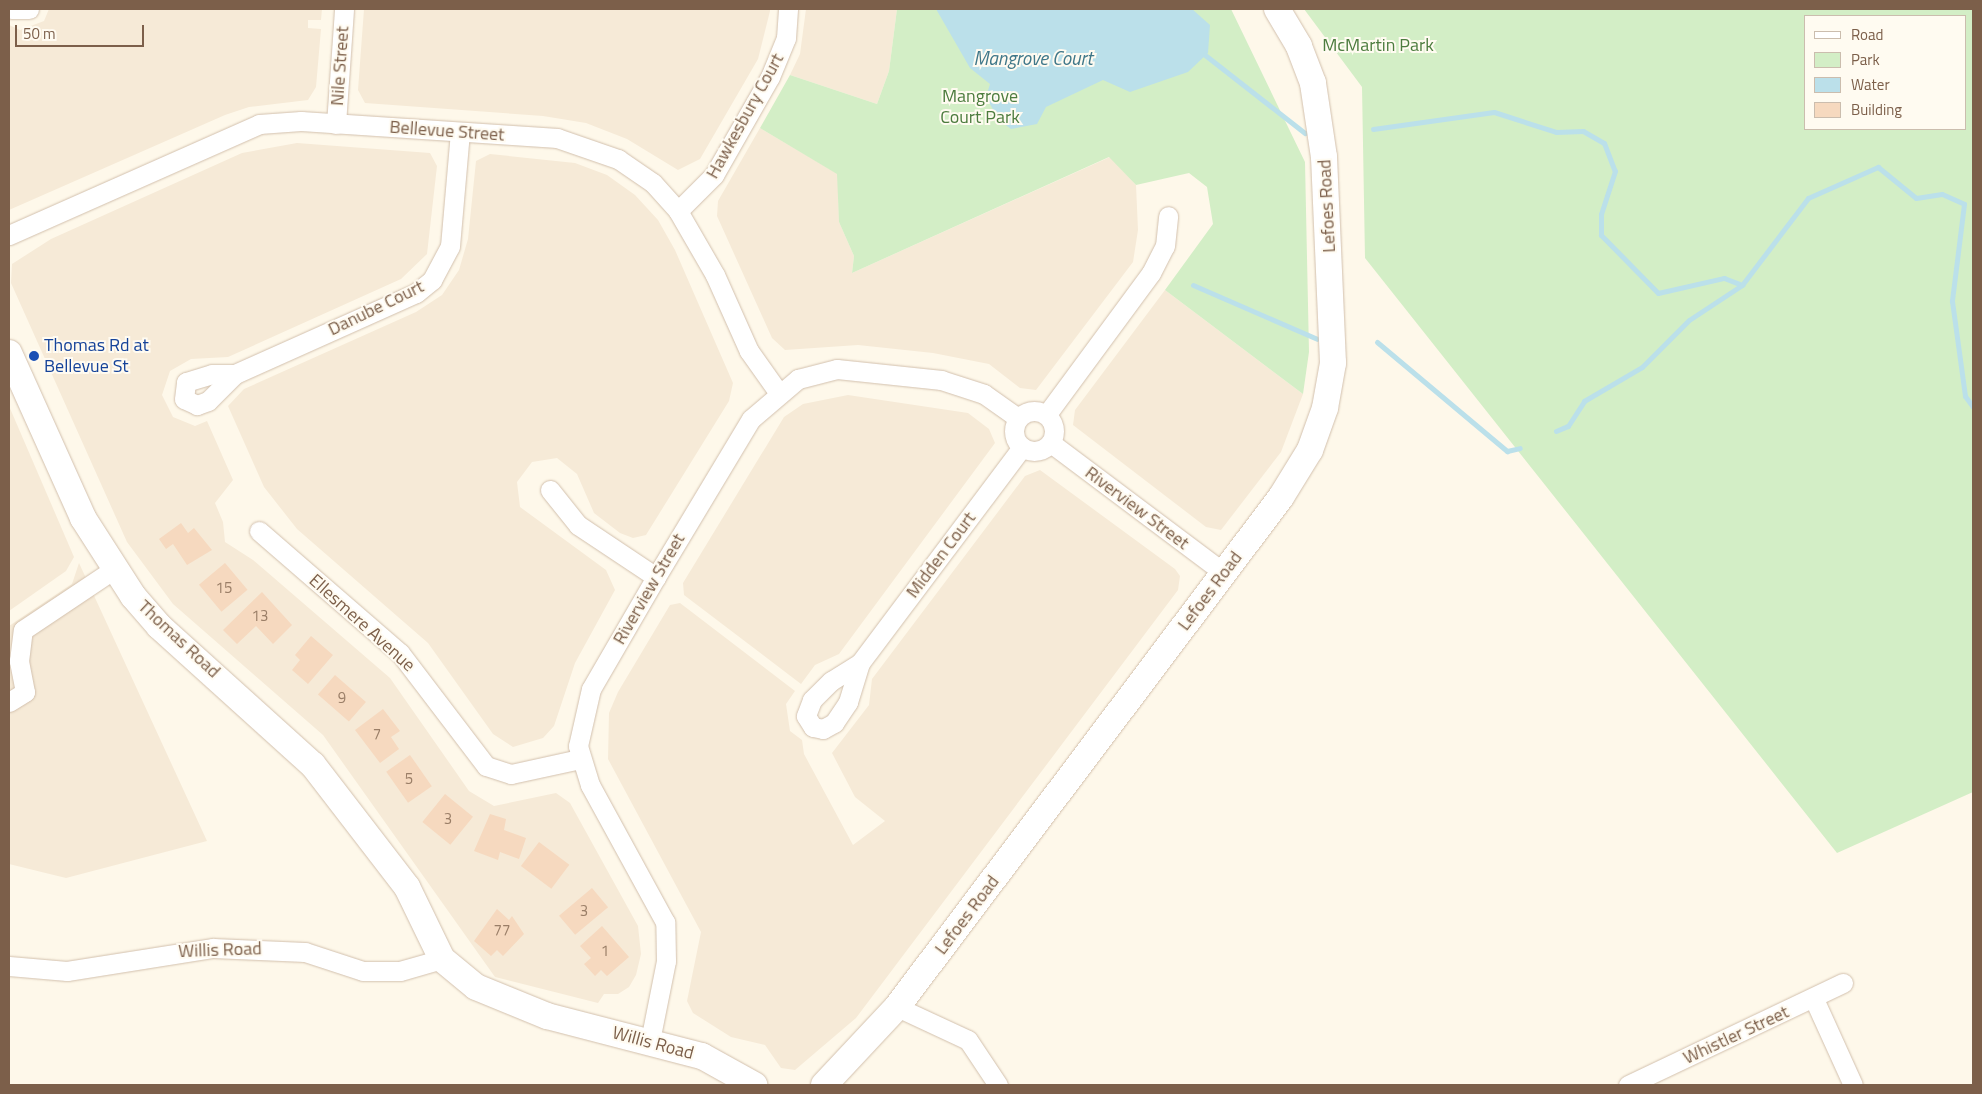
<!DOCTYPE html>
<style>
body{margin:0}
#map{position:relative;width:1982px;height:1094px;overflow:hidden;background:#fef8ea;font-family:"Titillium Web",sans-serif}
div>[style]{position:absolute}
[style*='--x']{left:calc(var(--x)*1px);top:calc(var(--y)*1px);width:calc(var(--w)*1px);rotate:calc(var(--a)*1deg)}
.residential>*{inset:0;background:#f6ead7}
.green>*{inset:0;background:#d3eec6}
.water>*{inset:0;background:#bbe0ea}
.stream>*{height:5px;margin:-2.5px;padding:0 2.5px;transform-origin:2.5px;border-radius:2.5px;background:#bbe0ea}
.building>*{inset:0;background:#f6d9bf;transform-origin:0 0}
.roads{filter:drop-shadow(0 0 1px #d2c0ad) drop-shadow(0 0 1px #d2c0ad)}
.street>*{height:19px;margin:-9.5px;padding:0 9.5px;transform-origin:9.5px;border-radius:9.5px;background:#fff}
.street>.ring{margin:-9.5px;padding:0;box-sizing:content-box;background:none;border:19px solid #fff;border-radius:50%}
.secondary>*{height:26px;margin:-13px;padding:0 13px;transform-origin:13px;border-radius:13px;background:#fff}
.dots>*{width:14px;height:14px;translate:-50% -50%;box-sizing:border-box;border:2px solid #fffbf1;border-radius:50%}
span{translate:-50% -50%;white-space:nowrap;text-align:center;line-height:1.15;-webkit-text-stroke:4px #fffbf1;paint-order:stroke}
.number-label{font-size:15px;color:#9a7e67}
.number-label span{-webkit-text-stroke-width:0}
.park-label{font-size:18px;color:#4c7c3e}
.street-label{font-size:18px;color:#7c5f4a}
.transit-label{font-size:18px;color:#164399}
.left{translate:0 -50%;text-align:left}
.water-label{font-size:19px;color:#3f7789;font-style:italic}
.frame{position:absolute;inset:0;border:10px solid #7c5f4a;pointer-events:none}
.legend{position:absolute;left:1804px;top:15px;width:162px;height:115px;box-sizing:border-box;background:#fffbf1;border:1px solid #cbbdae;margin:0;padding:6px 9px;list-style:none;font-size:15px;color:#7c5f4a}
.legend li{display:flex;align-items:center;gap:10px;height:25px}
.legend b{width:25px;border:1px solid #cbbdae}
.scale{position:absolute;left:15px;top:25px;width:129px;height:22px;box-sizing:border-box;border:2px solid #7c5f4a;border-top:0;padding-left:6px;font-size:15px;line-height:18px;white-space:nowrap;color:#7c5f4a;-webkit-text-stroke:4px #fffbf1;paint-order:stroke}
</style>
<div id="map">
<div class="residential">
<i style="clip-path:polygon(49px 9px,322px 9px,321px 20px,308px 20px,308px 28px,321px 29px,316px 87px,308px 100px,249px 107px,225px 115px,9px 210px,9px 25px,20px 30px,44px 21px)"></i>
<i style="clip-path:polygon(364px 9px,770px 9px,770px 11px,758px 59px,700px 159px,678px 170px,627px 139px,586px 123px,543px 116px,365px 103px,358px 90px)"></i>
<i style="clip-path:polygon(806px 9px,897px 9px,889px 71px,877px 104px,790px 75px,800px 54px)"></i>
<i style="clip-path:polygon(760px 128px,838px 174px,839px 222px,854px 256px,852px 273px,1110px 157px,1136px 185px,1138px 230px,1133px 262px,1036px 390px,1020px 388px,989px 364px,933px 353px,858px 345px,785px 350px,772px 338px,717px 216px,718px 201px)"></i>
<i style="clip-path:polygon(297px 143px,430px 153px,437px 166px,427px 254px,401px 279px,228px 357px,191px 359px,170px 371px,162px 395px,173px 417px,195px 426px,207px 421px,233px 480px,215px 503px,223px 522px,225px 542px,253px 560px,390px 678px,469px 791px,494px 806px,556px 793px,570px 803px,638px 926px,641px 954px,636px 975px,629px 987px,618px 994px,604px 994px,598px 1003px,495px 977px,323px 735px,173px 604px,127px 542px,11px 283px,12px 264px,51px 239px,242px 153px)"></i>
<i style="clip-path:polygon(490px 154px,575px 163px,607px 175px,635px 195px,658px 220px,675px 250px,733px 383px,729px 401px,646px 535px,633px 538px,620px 533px,594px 513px,577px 474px,557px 458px,532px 462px,517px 482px,520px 507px,606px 570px,615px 590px,575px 663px,554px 726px,543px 738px,513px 747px,493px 734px,428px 643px,297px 529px,264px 487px,228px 406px,244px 389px,416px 312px,442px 295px,459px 270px,468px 239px,476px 161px)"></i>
<i style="clip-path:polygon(1165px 290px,1303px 394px,1281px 452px,1221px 530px,1206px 527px,1073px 425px,1075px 410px)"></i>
<i style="clip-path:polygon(848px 395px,968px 413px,989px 429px,995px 443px,839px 654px,815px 665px,801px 684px,684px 595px,683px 583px,784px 417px,803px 404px)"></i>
<i style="clip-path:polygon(9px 406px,74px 557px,66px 571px,9px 611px)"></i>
<i style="clip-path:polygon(1040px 470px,1175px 569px,1180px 576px,1178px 590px,856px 1018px,795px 1070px,781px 1068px,765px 1045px,731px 1037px,693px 1013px,687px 1001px,701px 932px,608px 759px,609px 713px,618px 692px,670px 605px,680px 603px,795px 691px,786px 704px,790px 731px,802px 740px,804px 754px,853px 845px,885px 821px,855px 797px,832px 753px,869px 705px,872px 679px,1025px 476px)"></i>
<i style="clip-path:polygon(79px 563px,207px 841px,66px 878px,9px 864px,9px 626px,72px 584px)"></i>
</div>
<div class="green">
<i style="clip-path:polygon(897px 9px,1231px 9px,1305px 162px,1309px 352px,1303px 394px,1165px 290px,1213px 224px,1207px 187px,1189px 173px,1136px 185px,1109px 157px,852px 273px,854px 256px,839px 222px,837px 174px,760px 128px,790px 75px,877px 104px,889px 71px)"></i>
<i style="clip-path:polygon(evenodd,1304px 9px,1973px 9px,1973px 792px,1837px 853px,1365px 258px,1362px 87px,1304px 9px,1806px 16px,1966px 16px,1966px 129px,1806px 129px,1806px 16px)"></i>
</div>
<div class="water">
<i style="clip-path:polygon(936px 9px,1192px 9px,1210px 25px,1208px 53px,1188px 72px,1130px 92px,1103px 80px,1046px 107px,1037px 124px,1011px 129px,999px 120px,986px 97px,990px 84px,970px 68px)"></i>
</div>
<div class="stream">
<i style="--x:1205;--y:55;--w:127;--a:38"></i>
<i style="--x:1373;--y:129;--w:122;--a:-8"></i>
<i style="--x:1494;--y:112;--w:65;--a:17.9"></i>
<i style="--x:1556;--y:132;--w:27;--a:-2"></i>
<i style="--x:1583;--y:131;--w:24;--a:30"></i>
<i style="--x:1604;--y:143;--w:30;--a:69"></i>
<i style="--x:1615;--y:171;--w:45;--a:108"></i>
<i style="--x:1601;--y:214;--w:21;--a:90"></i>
<i style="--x:1601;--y:235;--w:81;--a:45.5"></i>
<i style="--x:1658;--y:293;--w:68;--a:-12.8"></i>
<i style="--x:1724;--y:278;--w:19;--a:21"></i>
<i style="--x:1742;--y:285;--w:109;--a:-52.8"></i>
<i style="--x:1808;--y:198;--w:77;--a:-23.9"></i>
<i style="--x:1878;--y:167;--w:49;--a:39.2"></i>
<i style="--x:1916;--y:198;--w:26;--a:-9"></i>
<i style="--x:1942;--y:194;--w:24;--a:24"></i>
<i style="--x:1964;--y:204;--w:98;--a:97.1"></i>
<i style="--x:1952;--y:301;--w:96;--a:82.2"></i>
<i style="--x:1965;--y:396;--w:14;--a:54"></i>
<i style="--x:1193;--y:285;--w:135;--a:23.5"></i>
<i style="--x:1377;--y:342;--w:170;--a:40"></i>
<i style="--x:1507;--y:451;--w:13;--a:-13"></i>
<i style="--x:1556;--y:431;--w:13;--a:-23"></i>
<i style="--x:1568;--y:426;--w:30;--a:-57"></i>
<i style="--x:1584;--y:401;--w:67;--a:-30.4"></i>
<i style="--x:1642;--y:367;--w:66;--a:-45"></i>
<i style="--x:1689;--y:320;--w:64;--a:-33.4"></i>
</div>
<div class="building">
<i style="clip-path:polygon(181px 523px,188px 533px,194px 528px,212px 550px,187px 565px,173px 544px,166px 549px,159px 539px)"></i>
<i style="left:225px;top:563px;width:35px;height:34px;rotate:50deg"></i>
<i style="clip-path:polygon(262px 592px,292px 625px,273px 644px,256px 626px,237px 644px,223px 630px)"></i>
<i style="clip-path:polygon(311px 636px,333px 655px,308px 684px,292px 670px,300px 660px,295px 655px)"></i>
<i style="left:335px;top:675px;width:41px;height:26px;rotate:41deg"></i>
<i style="clip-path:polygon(383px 709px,400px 731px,391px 737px,399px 749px,380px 763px,355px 730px)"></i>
<i style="left:410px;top:755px;width:38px;height:29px;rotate:55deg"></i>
<i style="left:445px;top:794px;width:36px;height:36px;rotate:39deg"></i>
<i style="clip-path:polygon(490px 814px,506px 819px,504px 830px,526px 838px,519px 859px,500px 852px,498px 860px,474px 851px)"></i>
<i style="left:539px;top:842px;width:38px;height:30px;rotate:37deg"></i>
<i style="left:592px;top:888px;width:25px;height:43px;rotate:50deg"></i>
<i style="clip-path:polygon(497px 909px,509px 920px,512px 916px,524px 934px,503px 956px,497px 950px,491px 956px,474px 941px)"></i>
<i style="clip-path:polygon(602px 926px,629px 957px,607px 976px,601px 970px,595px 976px,584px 964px,591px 958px,580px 946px)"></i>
</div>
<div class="roads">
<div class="street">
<i style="--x:11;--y:9;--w:18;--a:0"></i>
<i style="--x:336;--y:124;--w:115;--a:-86"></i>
<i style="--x:678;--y:211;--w:51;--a:-45"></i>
<i style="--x:714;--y:175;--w:113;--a:-60.3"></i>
<i style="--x:770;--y:77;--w:42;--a:-67.7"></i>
<i style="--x:786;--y:38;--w:29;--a:-86"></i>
<i style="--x:9;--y:235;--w:274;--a:-23.9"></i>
<i style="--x:259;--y:124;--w:42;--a:-4.1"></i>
<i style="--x:301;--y:121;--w:257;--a:3.8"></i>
<i style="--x:557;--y:138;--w:65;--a:19"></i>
<i style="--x:618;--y:159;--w:42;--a:34.4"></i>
<i style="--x:653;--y:183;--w:38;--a:48"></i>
<i style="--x:678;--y:211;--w:74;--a:60"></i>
<i style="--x:715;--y:275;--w:83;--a:65.9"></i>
<i style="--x:749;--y:351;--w:50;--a:54.7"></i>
<i style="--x:235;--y:374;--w:38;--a:135"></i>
<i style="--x:208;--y:401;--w:12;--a:160"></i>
<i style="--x:197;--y:405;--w:14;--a:-155"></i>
<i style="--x:184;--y:399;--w:17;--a:-83"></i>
<i style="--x:186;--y:382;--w:27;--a:-17"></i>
<i style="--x:212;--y:374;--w:23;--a:0"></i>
<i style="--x:235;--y:374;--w:198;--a:-24.1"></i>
<i style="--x:416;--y:293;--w:21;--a:-39"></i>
<i style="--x:432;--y:280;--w:38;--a:-62"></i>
<i style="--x:450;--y:246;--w:114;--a:-85"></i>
<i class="ring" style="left:1014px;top:411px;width:21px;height:21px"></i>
<i style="--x:1047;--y:414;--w:175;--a:-53.6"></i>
<i style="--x:1151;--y:273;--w:30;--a:-63"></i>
<i style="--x:1165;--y:246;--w:30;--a:-84"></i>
<i style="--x:1051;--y:443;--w:216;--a:36.9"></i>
<i style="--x:550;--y:490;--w:45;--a:51.3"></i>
<i style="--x:578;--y:525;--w:94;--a:33.7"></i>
<i style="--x:259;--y:531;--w:186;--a:40.9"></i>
<i style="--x:400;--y:653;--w:142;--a:52.7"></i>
<i style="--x:486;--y:766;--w:26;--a:18"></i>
<i style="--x:511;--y:774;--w:71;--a:-12.3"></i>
<i style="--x:860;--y:663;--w:34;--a:148"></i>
<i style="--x:831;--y:681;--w:27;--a:135"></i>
<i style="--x:812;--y:700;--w:17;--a:111"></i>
<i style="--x:806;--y:716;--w:13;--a:58"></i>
<i style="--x:813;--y:727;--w:10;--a:11"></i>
<i style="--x:823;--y:729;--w:13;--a:-29"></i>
<i style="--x:834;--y:723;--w:25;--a:-56"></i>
<i style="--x:848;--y:702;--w:41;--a:-72.9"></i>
<i style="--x:860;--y:663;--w:270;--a:-53.1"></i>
<i style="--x:9;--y:702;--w:19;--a:-32"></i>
<i style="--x:25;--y:692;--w:32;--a:-101"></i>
<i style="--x:19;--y:661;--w:31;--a:-83"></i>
<i style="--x:23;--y:630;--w:110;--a:-33.8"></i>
<i style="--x:9;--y:966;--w:58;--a:4.9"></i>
<i style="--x:67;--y:971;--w:148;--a:-9"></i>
<i style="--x:213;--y:948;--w:92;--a:2.5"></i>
<i style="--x:305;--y:952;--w:61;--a:18.1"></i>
<i style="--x:363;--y:971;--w:37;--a:0"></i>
<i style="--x:400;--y:971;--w:44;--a:-15.9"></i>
<i style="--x:1814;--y:999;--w:94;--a:65.6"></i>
<i style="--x:897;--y:1007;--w:78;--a:24.9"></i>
<i style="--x:968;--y:1040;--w:54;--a:56.3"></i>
<i style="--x:650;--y:1041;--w:82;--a:-78.7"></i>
<i style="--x:666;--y:961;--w:39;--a:-91"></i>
<i style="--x:665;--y:922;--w:156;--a:-118.7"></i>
<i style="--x:590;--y:785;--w:41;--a:-107.1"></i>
<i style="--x:578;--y:746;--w:58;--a:-77.2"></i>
<i style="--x:591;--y:689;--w:129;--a:-59.9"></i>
<i style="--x:656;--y:577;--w:184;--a:-59"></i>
<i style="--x:751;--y:419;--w:62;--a:-40.4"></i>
<i style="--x:798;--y:379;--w:40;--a:-14.4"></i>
<i style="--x:837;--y:369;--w:105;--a:6"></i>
<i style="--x:941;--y:380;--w:45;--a:18"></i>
<i style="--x:984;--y:394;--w:42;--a:35.2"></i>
<i style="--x:1628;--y:1085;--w:238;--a:-25.4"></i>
</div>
<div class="secondary">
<i style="--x:9;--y:353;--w:181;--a:65.8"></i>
<i style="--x:83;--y:518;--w:93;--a:57.3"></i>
<i style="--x:133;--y:596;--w:40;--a:49"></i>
<i style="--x:159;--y:626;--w:207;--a:42.1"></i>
<i style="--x:313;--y:765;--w:154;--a:52.4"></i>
<i style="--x:407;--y:887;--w:80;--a:64.1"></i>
<i style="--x:442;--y:959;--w:44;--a:39.5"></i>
<i style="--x:476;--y:987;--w:77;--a:22.2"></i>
<i style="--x:547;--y:1016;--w:160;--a:14.5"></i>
<i style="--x:702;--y:1056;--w:60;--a:29.1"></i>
<i style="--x:824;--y:1085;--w:107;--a:-46.9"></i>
<i style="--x:897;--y:1007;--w:638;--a:-53.02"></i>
<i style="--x:1281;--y:497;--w:55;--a:-58.3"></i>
<i style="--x:1310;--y:450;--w:45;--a:-70.3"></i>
<i style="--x:1325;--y:408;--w:46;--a:-79.9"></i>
<i style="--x:1333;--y:363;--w:206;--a:-92.5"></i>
<i style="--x:1324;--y:157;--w:75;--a:-98.5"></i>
<i style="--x:1313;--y:83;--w:40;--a:-111"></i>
<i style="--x:1299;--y:46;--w:43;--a:-120.7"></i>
</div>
</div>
<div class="dots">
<i style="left:34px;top:356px;background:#1a4fb4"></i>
</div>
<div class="number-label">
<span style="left:224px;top:588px">15</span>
<span style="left:260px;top:616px">13</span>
<span style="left:342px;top:698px">9</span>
<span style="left:377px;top:734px">7</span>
<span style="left:409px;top:779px">5</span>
<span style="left:448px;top:819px">3</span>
<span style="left:584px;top:911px">3</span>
<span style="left:502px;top:930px">77</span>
<span style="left:605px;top:951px">1</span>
</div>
<div class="park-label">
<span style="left:1378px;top:45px">McMartin Park</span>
<span style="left:980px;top:107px">Mangrove<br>Court Park</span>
</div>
<div class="street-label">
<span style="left:340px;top:66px;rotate:-86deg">Nile Street</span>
<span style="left:745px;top:116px;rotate:-61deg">Hawkesbury Court</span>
<span style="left:447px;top:131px;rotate:4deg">Bellevue Street</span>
<span style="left:1327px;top:206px;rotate:-93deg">Lefoes Road</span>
<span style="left:376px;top:308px;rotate:-26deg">Danube Court</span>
<span style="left:1137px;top:508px;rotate:37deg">Riverview Street</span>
<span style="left:941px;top:555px;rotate:-53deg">Midden Court</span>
<span style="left:649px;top:589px;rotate:-60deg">Riverview Street</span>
<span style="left:1210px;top:591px;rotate:-53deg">Lefoes Road</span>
<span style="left:362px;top:623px;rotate:42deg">Ellesmere Avenue</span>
<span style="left:179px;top:639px;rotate:43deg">Thomas Road</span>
<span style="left:967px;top:915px;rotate:-53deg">Lefoes Road</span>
<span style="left:220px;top:950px;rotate:-2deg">Willis Road</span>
<span style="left:1736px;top:1035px;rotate:-25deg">Whistler Street</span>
<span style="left:653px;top:1043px;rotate:15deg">Willis Road</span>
</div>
<div class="transit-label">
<span class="left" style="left:44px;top:356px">Thomas Rd at<br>Bellevue St</span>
</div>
<div class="water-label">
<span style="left:1033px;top:58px">Mangrove Court</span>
</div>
<div class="frame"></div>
<ul class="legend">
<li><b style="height:6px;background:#fff"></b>Road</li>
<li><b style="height:14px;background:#d3eec6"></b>Park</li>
<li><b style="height:14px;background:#bbe0ea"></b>Water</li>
<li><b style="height:14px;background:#f6d9bf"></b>Building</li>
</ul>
<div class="scale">50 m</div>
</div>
